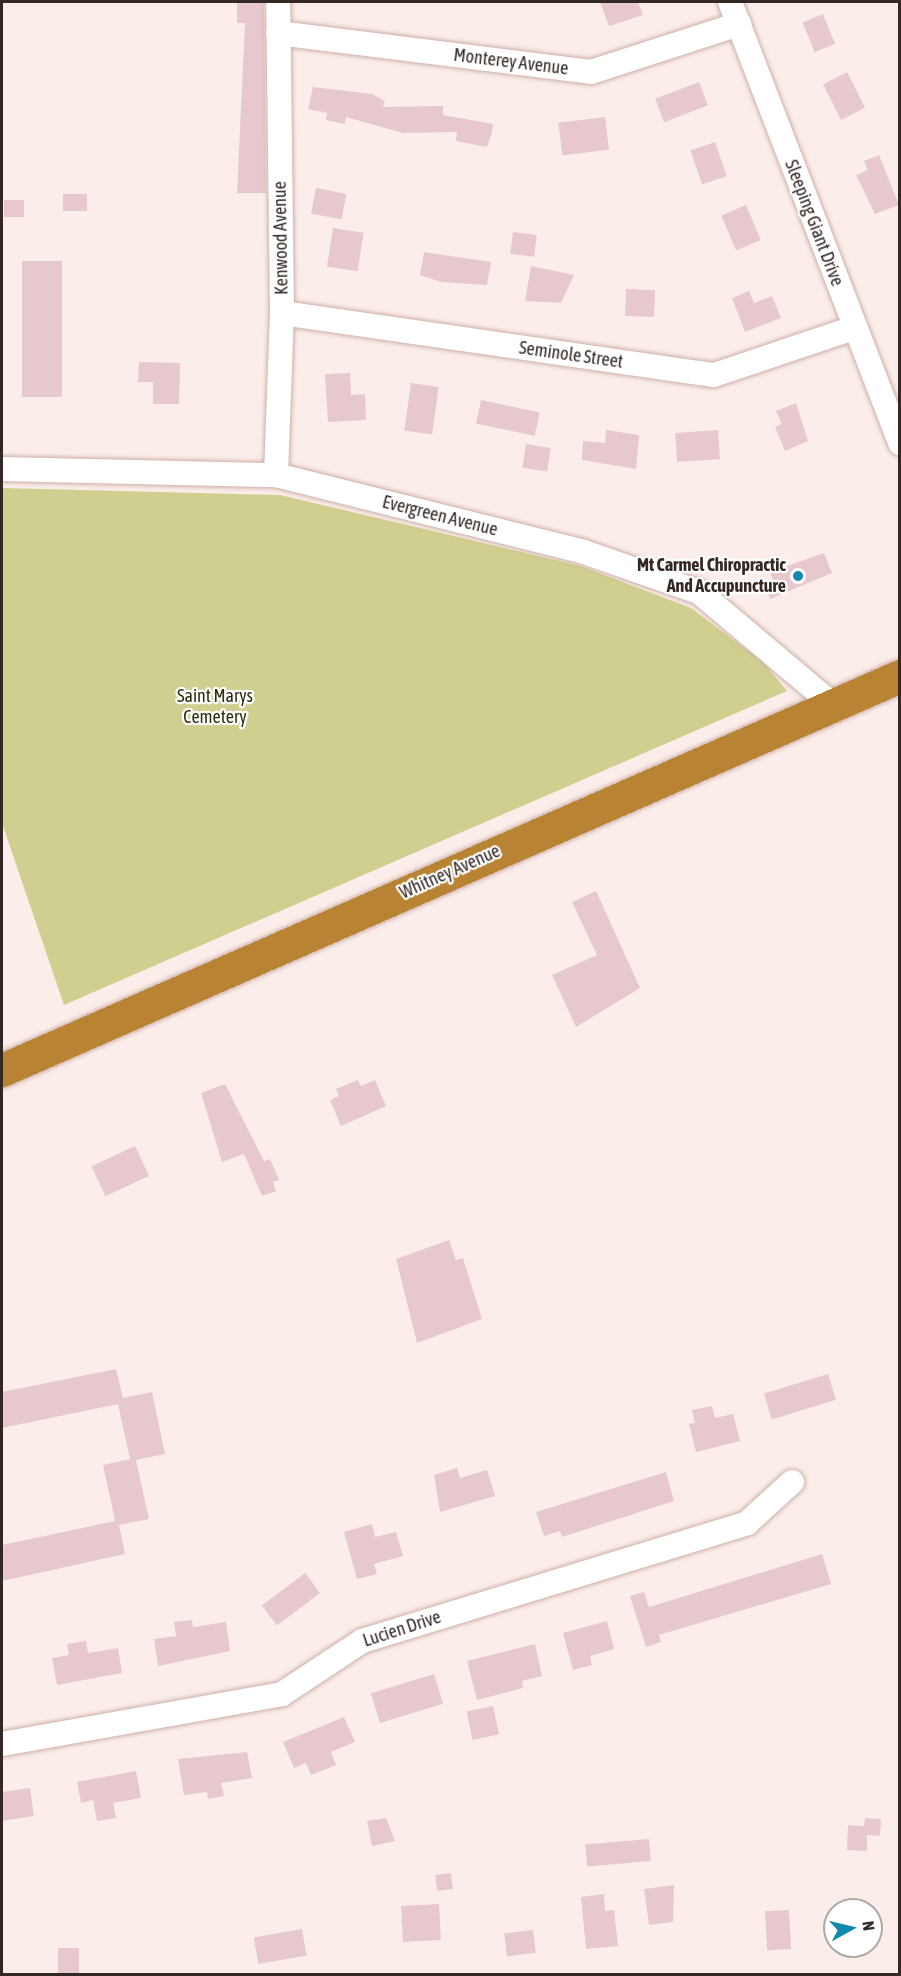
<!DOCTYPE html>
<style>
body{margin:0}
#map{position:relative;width:901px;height:1976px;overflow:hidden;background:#fbeeea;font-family:"Asap Condensed",sans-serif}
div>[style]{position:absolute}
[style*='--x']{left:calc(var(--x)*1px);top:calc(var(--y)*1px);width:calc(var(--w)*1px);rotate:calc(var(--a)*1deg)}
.green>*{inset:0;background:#cfcf8f}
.building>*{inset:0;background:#e7c8ce;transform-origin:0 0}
.roads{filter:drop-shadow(0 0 2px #cdb0a7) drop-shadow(0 0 2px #cdb0a7)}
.street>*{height:24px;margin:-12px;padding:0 12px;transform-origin:12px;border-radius:12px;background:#fff}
.highway>*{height:33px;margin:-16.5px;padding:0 16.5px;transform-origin:16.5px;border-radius:16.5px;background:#b98334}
.dots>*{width:16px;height:16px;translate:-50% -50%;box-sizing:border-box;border:3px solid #fff;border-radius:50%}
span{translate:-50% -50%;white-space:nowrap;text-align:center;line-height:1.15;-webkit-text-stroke:4.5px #fff;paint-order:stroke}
.street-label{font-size:18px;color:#332824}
.poi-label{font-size:18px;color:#332824;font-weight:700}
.right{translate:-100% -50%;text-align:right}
.park-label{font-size:18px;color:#2e2d0b}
.frame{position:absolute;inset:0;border:3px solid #332824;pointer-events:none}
.north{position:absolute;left:823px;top:1898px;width:60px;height:60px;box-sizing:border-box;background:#fff;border:2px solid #ada9a7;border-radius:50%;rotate:82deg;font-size:16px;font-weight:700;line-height:24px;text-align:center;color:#332824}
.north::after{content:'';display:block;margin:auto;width:21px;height:27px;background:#1388ad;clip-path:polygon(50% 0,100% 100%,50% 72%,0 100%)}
</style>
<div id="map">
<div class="green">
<i style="clip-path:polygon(2px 488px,280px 495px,581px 566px,691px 608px,763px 662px,787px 691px,64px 1005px,2px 823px)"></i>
</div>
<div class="building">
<i style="clip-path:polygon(237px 2px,264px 2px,266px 193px,237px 193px,245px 23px,237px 23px)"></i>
<i style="clip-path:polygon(600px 2px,638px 2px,643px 15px,609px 26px)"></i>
<i style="left:823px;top:14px;width:32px;height:22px;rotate:68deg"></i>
<i style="left:847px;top:72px;width:40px;height:27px;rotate:63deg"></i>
<i style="left:699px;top:82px;width:25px;height:47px;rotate:69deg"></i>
<i style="clip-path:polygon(313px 87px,372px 94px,385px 101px,383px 107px,443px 106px,443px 115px,493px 124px,492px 132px,487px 147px,456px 141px,457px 132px,403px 133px,346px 117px,345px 124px,326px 120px,327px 113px,308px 109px)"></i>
<i style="left:605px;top:117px;width:33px;height:47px;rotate:83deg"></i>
<i style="left:715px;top:142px;width:36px;height:26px;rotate:71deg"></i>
<i style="clip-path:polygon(879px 155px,899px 205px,875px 214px,856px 175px,868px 170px,864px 161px)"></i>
<i style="left:316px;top:188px;width:31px;height:26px;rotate:11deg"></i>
<i style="left:87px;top:194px;width:17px;height:24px;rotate:90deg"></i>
<i style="left:4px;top:200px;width:20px;height:17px"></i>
<i style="left:746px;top:205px;width:38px;height:27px;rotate:67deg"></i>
<i style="left:333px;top:228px;width:31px;height:39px;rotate:9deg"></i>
<i style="left:513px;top:232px;width:24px;height:22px;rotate:7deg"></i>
<i style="clip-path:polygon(424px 252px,491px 262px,487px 285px,441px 282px,420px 275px)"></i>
<i style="left:22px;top:261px;width:40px;height:136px"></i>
<i style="clip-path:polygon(531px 266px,574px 275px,561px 303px,525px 301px)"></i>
<i style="left:626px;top:289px;width:29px;height:27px;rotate:2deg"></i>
<i style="clip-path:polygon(749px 291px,754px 303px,772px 296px,781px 318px,745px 332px,732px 298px)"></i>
<i style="clip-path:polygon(139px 362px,180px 363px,179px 404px,153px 404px,153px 382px,138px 382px)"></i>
<i style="clip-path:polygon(350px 373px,351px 395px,365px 394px,366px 420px,328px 422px,325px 374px)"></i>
<i style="left:411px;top:383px;width:28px;height:48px;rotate:8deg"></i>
<i style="left:481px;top:400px;width:60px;height:24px;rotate:12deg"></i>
<i style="clip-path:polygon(796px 403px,808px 441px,785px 451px,775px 427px,782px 424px,776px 411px)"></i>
<i style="clip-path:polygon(606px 430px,639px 435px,636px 469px,582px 460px,583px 441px,605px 443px)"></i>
<i style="left:718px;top:430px;width:29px;height:43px;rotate:86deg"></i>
<i style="left:526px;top:444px;width:25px;height:24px;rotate:9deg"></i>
<i style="clip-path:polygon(824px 553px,832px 573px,770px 599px,764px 583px,773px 580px,770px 572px)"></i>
<i style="clip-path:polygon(596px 891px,640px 988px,576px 1027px,552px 975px,597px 955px,572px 902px)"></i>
<i style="clip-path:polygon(358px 1080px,361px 1086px,375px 1080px,386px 1106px,341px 1126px,330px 1100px,339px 1096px,336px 1089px)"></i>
<i style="clip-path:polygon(225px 1084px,264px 1161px,270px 1159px,279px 1180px,273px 1182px,276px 1191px,262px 1196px,244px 1154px,222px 1162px,201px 1093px)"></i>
<i style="left:135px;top:1146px;width:33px;height:48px;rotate:65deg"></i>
<i style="clip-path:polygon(449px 1240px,456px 1260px,463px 1258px,482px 1319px,417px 1343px,396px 1259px)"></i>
<i style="clip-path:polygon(116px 1369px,123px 1398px,152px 1392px,165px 1454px,136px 1460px,149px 1519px,119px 1525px,125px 1554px,2px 1581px,2px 1545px,115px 1521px,103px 1465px,130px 1459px,118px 1404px,2px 1428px,2px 1392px)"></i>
<i style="left:828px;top:1374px;width:27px;height:67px;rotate:73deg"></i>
<i style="clip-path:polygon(712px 1406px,715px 1418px,733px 1414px,740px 1441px,696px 1452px,689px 1424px,695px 1423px,692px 1410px)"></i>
<i style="clip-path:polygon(457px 1468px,460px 1478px,487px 1470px,495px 1496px,440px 1512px,434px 1475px)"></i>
<i style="clip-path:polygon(666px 1472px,674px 1501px,562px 1537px,560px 1531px,544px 1536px,536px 1512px)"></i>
<i style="clip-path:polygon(372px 1524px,375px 1537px,396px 1532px,403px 1556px,374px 1564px,377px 1574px,357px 1579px,344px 1532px)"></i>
<i style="clip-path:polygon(822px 1554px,831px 1584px,659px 1635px,661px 1642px,646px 1647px,630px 1596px,644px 1592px,649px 1607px)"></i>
<i style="left:305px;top:1573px;width:25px;height:54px;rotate:53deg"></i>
<i style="clip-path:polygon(192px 1620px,193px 1627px,226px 1622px,230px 1651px,158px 1666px,154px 1639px,176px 1636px,174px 1622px)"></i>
<i style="clip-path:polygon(607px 1621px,614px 1649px,590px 1656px,592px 1665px,573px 1670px,563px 1633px)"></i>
<i style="clip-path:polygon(86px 1641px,88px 1653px,118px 1648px,122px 1673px,57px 1685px,52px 1658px,69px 1655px,67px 1644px)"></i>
<i style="clip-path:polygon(535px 1644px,542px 1676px,522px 1681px,523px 1688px,477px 1700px,467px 1661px)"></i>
<i style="left:434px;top:1674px;width:31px;height:66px;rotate:73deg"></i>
<i style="left:493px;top:1706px;width:29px;height:27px;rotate:78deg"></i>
<i style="clip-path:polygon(344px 1717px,355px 1742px,331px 1752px,336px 1765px,311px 1775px,306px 1763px,294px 1768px,283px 1742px)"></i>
<i style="clip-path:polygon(247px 1752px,252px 1778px,221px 1783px,224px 1796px,208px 1799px,207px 1792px,184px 1795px,178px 1759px)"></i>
<i style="clip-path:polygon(136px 1771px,141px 1798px,113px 1803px,116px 1818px,97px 1821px,93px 1800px,81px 1803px,77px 1782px)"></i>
<i style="clip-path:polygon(30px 1788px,34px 1816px,2px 1821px,2px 1792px)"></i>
<i style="clip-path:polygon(386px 1818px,395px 1841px,372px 1846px,367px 1821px)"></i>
<i style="clip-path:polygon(865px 1818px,881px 1819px,880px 1836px,867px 1835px,867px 1851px,847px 1850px,848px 1825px,864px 1826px)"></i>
<i style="left:649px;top:1839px;width:22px;height:64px;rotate:85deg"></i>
<i style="left:451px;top:1873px;width:16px;height:16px;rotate:83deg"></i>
<i style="clip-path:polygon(674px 1885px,673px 1922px,649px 1925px,644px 1889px)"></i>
<i style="clip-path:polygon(604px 1894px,605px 1911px,614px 1910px,618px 1946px,586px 1949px,581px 1897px)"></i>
<i style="left:439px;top:1904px;width:36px;height:38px;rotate:87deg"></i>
<i style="left:789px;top:1910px;width:39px;height:24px;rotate:87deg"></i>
<i style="left:302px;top:1929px;width:27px;height:49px;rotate:80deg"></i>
<i style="left:533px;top:1930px;width:23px;height:29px;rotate:83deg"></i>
<i style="left:58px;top:1948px;width:21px;height:26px"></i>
</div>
<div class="roads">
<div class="street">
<i style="--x:730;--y:2;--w:473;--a:68.9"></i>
<i style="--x:278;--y:33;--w:315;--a:7.1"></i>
<i style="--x:591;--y:72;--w:156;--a:-18"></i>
<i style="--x:282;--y:313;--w:436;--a:8.2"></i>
<i style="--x:714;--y:375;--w:148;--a:-18.6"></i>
<i style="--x:2;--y:469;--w:274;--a:1.3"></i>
<i style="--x:276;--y:475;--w:317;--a:14"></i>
<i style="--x:584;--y:552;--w:122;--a:19.2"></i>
<i style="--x:699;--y:592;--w:174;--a:40.1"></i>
<i style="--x:276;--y:475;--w:162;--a:-87.9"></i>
<i style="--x:282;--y:313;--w:311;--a:-90.7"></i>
<i style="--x:2;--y:1744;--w:284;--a:-10.1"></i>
<i style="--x:282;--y:1694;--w:96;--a:-33.5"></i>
<i style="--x:362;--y:1641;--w:403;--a:-17"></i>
<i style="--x:747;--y:1523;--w:61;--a:-42.3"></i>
</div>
<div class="highway">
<i style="--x:2;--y:1070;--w:981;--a:-23.69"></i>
</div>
</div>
<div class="dots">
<i style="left:798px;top:576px;background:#1388ad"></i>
</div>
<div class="street-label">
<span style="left:511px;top:62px;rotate:7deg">Monterey Avenue</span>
<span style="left:814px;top:223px;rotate:69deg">Sleeping Giant Drive</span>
<span style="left:281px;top:238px;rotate:-91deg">Kenwood Avenue</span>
<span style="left:571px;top:355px;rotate:8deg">Seminole Street</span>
<span style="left:440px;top:516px;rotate:14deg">Evergreen Avenue</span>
<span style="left:450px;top:872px;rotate:-24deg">Whitney Avenue</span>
<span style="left:402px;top:1629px;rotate:-18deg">Lucien Drive</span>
</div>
<div class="poi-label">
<span class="right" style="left:786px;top:576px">Mt Carmel Chiropractic<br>And Accupuncture</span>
</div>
<div class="park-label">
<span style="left:215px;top:707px">Saint Marys<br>Cemetery</span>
</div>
<div class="frame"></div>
<div class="north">N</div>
</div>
